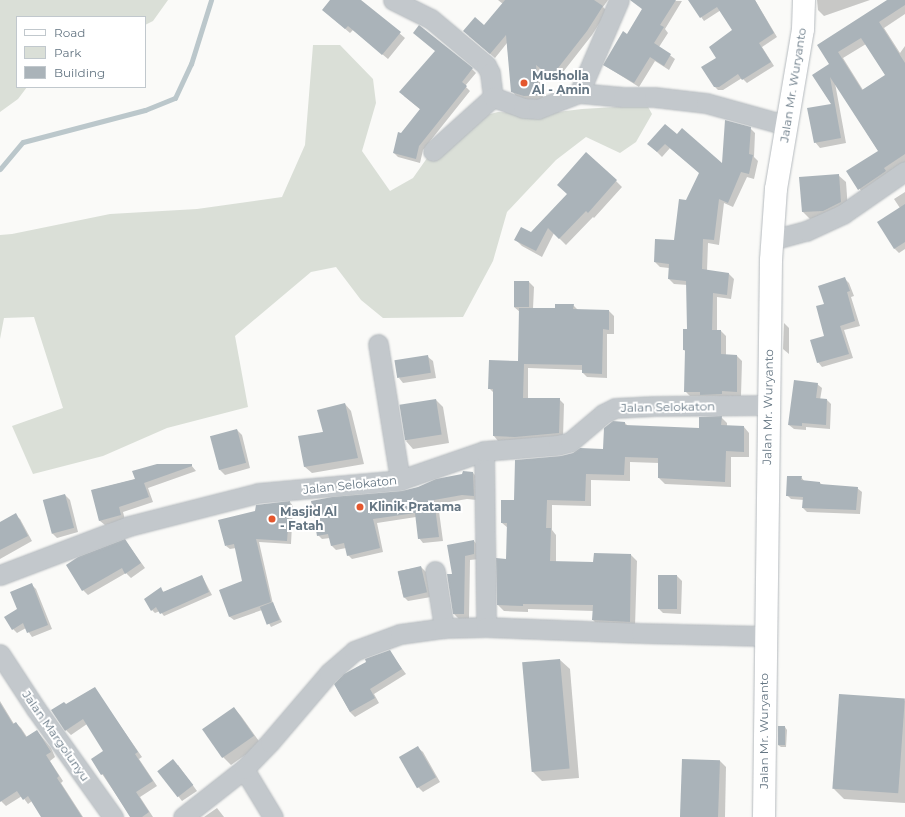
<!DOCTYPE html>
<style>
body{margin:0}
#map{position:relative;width:905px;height:817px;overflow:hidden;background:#fafaf8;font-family:Montserrat,sans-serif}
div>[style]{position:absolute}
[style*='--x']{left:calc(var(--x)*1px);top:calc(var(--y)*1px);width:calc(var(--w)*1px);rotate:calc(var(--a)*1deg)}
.green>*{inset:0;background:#dadfd7}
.shadow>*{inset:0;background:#0003}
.stream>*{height:5px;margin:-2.5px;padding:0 2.5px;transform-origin:2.5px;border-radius:2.5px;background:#bbc7cb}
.building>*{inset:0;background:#aab3b9;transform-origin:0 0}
.roads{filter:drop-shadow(0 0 1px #b5babe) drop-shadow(0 0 1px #b5babe)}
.minor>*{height:19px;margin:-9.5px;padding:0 9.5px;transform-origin:9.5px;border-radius:9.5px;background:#c3c8cc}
.primary>*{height:22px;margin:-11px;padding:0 11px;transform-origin:11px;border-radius:11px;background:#fff}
.dots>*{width:11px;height:11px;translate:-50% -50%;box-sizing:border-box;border:2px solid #fff;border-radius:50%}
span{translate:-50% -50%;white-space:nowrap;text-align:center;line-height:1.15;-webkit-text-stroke:4px #fff;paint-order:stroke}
.poi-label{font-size:12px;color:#657683;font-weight:700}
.left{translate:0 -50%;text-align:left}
.street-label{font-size:12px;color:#657683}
.legend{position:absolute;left:16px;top:16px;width:130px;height:72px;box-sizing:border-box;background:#fff;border:1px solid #c1c8cd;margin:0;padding:5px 7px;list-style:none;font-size:12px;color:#657683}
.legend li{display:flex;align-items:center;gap:8px;height:20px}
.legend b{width:20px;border:1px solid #c1c8cd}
</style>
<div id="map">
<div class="green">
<i style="clip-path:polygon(0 0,168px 0,153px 21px,145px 25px,145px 17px,17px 17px,17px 87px,27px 87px,18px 99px,0 112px)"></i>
<i style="clip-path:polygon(313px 45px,340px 45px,373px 79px,376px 103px,362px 151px,390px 191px,413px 178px,451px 124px,498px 112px,541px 114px,582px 109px,647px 105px,652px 114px,636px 142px,620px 153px,586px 137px,556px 160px,507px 212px,493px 261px,463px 317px,383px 318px,361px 300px,336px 267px,311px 272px,235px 336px,248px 407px,167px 428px,103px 456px,33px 474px,12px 426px,63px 408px,34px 317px,4px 318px,0 339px,0 235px,12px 234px,110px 214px,197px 209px,282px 197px,305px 145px)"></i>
</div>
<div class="shadow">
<i style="clip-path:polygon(332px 0,360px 0,405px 38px,388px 59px,353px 30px,350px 33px,323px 10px)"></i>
<i style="clip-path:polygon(498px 0,608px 0,603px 7px,607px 11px,592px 35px,556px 81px,541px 68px,543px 100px,529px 101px,516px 96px,512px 91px,507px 43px,495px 58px,469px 36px,485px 27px,503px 4px)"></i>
<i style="clip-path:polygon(645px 0,682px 1px,665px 29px,668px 33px,659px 47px,675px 59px,669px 70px,655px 61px,639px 87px,604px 65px,627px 35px,643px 10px)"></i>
<i style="clip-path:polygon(689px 0,755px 0,777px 37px,762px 47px,774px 66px,747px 83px,742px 78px,723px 90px,718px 90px,714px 86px,718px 58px,734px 30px,721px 10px,704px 21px)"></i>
<i style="clip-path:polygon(817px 0,870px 0,824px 16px,818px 10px)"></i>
<i style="clip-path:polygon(evenodd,889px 0,904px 0,905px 2px,905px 14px,884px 28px,900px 53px,905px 46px,905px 163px,864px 195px,848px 172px,879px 152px,835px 83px,846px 143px,820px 148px,815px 142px,832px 105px,813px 75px,831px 64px,819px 45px,889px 0,866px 44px,886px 76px,863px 90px,843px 58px,866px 44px)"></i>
<i style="clip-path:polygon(472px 69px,476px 73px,465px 86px,470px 91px,423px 150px,420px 163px,398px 157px,394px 153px,401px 134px,421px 110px,404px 96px)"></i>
<i style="clip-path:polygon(750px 128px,755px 133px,754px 157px,758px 161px,754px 179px,747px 177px,733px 207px,724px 203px,719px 245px,708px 243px,707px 271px,729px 274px,734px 279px,731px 299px,717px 297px,717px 331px,721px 331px,726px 336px,726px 355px,737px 356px,742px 361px,741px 396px,690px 396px,685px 391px,686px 352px,684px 350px,684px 330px,688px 330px,688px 285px,674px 284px,669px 279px,669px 268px,660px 267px,655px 262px,675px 241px,687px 201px,700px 173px,670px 148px,662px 157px,654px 149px,677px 136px,723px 165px)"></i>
<i style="clip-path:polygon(838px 175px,846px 182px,848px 210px,810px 219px,803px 212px,800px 178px)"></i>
<i style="clip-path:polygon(616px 181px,622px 187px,594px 218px,593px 217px,566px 245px,554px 233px,542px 257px,522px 246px,515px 239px,531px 233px,568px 194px)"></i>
<i style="clip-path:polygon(905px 192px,905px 249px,899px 253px,894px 248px,900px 208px,894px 199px)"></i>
<i style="clip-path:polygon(844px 278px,849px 283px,854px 296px,851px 297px,860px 326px,844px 330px,853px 358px,822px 367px,818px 362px,826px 336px,825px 304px)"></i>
<i style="clip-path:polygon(529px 282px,534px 287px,533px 309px,556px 309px,573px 305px,578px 310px,609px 311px,614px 316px,614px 334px,607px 334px,607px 378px,587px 377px,583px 373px,583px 370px,528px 368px,528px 399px,559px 399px,564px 404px,563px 438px,498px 441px,494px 436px,494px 393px,489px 388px,519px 362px,520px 312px,514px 307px)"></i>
<i style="clip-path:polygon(784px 323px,789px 328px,789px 354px,783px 349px)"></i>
<i style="clip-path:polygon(428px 357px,433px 361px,436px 378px,403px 383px,399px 378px)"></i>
<i style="clip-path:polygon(817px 384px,822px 388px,820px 400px,827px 400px,831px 404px,830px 429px,806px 427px,806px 430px,794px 429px,789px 425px)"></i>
<i style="clip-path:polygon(436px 400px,443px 407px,449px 443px,413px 449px,406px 441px)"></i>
<i style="clip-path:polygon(345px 404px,351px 411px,364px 464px,312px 473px,305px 467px,300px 437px,324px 432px)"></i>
<i style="clip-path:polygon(721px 417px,727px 423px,727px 426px,744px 427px,749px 433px,749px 457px,731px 457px,731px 487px,665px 484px,659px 478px,659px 463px,630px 462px,630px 481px,591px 480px,591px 506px,552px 505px,552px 530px,556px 535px,556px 563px,594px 563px,631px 555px,637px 561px,635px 627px,599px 626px,593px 620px,594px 611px,528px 609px,528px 612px,504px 611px,498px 605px,497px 559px,507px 560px,508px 528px,502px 523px,515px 501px,561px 457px,604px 450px,625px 423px,628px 426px,700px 429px)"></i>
<i style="clip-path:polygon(237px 430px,242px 435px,250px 468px,225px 475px,220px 470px,211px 437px)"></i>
<i style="clip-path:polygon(191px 465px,196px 471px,148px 488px,153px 502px,123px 512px,125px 520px,105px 525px,100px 521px,93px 490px)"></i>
<i style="clip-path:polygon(473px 473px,477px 477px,477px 500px,467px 499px,438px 504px,443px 541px,423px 543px,419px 538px,416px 517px,377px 523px,383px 552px,352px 559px,348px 555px,346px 548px,336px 550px,332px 546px,330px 538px,322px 539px,318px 535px,401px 492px)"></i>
<i style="clip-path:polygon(801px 477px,805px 482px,820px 483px,823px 485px,857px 488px,862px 492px,860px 514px,807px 512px,803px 508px,804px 500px,791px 499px,787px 495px)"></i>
<i style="clip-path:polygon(65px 495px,70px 500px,78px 532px,57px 538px,52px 533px)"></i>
<i style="clip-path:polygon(290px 502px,293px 506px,291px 544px,259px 542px,273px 604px,282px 622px,271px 627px,262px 610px,234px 620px,230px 617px,220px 590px,244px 582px,236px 548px,230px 549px,226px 546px)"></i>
<i style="clip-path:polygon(15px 515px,20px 519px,32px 541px,0 559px,0 523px)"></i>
<i style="clip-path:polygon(125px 540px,145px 568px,131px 578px,126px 573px,88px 595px,83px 590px)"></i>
<i style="clip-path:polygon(474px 541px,478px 546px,479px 559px,470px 560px,469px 619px,459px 619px,454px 614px,453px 575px)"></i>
<i style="clip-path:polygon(421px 567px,426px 572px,431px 597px,408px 601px,403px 596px,398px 571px)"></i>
<i style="clip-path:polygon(202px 576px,212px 595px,164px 616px,160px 611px,155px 613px,152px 610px,160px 589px,164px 592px)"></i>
<i style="clip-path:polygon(677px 576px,682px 581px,681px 614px,663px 613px,658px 608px)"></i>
<i style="clip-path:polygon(31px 584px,36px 589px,52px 629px,32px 637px,26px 628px,17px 633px,13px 629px,19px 609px)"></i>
<i style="clip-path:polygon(389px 651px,406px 674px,374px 694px,379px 703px,355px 717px,350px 712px,335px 685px)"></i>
<i style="clip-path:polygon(560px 660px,570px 669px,579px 778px,542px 781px,532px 771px,523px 663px)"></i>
<i style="clip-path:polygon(94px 688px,142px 757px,139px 759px,157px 786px,140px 797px,153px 817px,131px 817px,92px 759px,105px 751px,87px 724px,71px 735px,66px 730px,66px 705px)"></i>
<i style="clip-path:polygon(905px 700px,905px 803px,844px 799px,834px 789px)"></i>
<i style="clip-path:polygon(0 701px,14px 724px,16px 723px,21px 728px,27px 737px,37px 731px,51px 748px,55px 757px,50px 761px,63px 781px,61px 783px,83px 817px,42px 817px,32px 801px,28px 804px,22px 796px,6px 806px,1px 801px)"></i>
<i style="clip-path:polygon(234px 708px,241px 716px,261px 744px,231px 765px,223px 757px,204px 729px)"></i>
<i style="clip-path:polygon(785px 727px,787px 730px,786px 747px,781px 747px,778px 745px)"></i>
<i style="clip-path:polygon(418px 748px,423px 752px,440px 782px,423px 792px,418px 787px)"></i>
<i style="clip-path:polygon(683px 760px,720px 761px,726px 767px,725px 817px,692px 817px)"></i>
<i style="clip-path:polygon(178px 765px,197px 791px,182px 801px,159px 771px)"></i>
<i style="clip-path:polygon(217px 808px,224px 817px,204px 817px)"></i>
</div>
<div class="stream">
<i style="--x:0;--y:169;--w:35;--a:-50"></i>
<i style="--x:23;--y:142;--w:126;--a:-14.7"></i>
<i style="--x:145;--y:110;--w:32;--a:-22"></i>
<i style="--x:175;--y:98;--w:38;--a:-65"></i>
<i style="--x:191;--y:64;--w:67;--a:-72.6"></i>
</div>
<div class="building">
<i style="clip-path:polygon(330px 0,361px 0,401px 32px,382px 55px,348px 26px,345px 29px,322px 10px)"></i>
<i style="clip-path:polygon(505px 0,594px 0,603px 6px,587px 31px,551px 77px,536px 65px,539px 95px,524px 96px,511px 92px,506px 35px,490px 54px,463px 31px,475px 17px,484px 25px)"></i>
<i style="clip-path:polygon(630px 0,676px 0,660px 25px,664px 27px,654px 43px,671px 54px,664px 66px,650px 57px,634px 83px,603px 65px,623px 31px,627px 34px,642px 9px)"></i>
<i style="clip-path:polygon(688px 0,755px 0,774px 33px,759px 43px,771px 62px,742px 80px,738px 74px,719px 87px,714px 87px,701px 67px,716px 58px,709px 47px,732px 30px,717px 7px,700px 18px)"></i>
<i style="clip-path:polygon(evenodd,887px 0,905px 0,905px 5px,879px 22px,905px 63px,905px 154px,884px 168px,886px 171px,858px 190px,846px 171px,878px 151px,830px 77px,841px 138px,814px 143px,807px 108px,831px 104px,812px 75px,829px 64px,817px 45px,887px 0,861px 38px,885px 75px,862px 90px,838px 52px,861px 38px)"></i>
<i style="clip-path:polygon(419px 25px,473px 68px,462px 82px,467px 86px,419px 146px,416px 159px,393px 153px,398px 132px,401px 133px,420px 109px,399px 92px,435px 51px,413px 33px)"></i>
<i style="clip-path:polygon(725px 120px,751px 127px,749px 154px,753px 155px,749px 174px,741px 172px,728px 203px,719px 199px,714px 240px,703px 239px,702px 269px,729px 273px,727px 295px,713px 293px,712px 330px,721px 330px,721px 354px,737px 355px,737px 392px,722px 391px,722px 394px,700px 395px,700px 392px,684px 392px,685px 350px,683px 350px,683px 329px,687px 329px,686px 281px,668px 279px,669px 264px,654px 262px,655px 239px,674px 240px,679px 199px,686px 200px,699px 173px,665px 144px,657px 152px,647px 144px,665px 124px,677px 134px,682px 128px,722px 163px)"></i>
<i style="clip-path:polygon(586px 152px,617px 180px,588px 213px,586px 211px,559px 239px,548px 228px,536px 251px,514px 240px,521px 227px,531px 232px,567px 194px,557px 185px)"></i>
<i style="clip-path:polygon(839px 174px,841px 202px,823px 211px,802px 212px,799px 177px)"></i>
<i style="clip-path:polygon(905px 204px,905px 242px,894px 249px,877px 222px)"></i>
<i style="clip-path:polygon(845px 277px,850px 291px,847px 292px,855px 321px,840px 326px,849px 354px,817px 363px,810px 340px,824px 336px,816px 306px,824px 304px,818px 286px)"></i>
<i style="left:514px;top:281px;width:15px;height:26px"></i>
<i style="clip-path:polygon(555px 304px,574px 304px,573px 309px,609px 310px,609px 330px,603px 329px,602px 374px,582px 373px,582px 365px,524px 364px,523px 398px,560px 398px,559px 433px,515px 437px,493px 436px,493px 389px,488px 389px,489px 360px,518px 361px,519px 308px,555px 308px)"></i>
<i style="left:428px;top:355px;width:18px;height:34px;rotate:81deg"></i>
<i style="clip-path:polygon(794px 380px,818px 383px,816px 398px,827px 399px,826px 425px,802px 423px,802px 426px,788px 425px)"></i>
<i style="left:436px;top:399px;width:36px;height:37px;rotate:81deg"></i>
<i style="clip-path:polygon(345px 403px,358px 458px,304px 467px,298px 436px,323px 432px,317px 410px)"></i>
<i style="clip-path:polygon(722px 416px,721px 425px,744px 426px,744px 452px,726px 451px,725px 482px,658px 478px,658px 458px,625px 457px,624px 475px,586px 474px,585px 501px,547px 500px,546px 528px,551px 528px,550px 561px,593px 562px,594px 553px,631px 554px,630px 622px,592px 620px,593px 605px,523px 604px,523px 606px,497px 605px,496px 558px,506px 559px,507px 523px,501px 523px,501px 500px,514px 500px,515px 460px,561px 456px,573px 453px,580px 448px,603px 449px,604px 428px,613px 421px,625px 422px,625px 425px,699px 428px,699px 417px)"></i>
<i style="left:237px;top:429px;width:35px;height:28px;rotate:75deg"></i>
<i style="clip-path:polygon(157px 464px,192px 464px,192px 466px,144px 483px,149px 497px,119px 507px,121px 515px,99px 521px,91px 490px,135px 479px,132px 471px)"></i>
<i style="clip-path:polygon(463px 471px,473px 472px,474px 496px,462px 495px,434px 500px,439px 537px,418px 539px,415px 513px,373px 519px,380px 548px,347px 556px,344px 543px,331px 546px,328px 534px,317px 536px,311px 501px,332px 497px,402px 491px,418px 487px,436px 479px,462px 474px)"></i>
<i style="clip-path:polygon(787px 476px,802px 476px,801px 480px,820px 482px,820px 484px,858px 487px,856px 510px,802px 508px,803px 497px,786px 496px)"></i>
<i style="left:65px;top:494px;width:35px;height:23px;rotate:75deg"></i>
<i style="clip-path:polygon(290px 501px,287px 541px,256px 539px,271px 602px,229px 617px,219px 590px,242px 581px,234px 544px,225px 546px,218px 520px,255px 511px,256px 505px)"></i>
<i style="clip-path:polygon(16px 513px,28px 536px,0 550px,0 522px)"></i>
<i style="clip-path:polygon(125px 539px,141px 563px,125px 574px,122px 568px,82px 591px,66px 565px,78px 557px)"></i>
<i style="clip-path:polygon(474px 540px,474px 554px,465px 556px,464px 614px,453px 614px,447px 574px,452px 574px,447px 545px)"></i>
<i style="left:421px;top:566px;width:27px;height:24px;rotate:77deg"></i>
<i style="clip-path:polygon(202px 575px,209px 592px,160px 614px,156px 607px,151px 611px,144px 599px,161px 587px,163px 592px)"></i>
<i style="left:658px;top:575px;width:19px;height:34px"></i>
<i style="clip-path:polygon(32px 583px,48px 625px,27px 633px,23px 623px,12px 630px,4px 617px,17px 609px,10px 592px)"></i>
<i style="left:273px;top:602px;width:19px;height:14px;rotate:69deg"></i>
<i style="clip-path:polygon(390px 650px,402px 669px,370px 689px,375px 698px,350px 712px,334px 684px,344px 674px,366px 662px,365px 659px)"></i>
<i style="left:560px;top:659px;width:110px;height:38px;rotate:85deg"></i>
<i style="clip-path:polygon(95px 687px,138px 752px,135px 754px,153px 781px,136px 792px,149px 812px,142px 817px,130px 817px,103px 774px,101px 775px,91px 759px,103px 751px,83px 719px,65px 731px,51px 710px,64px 702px,66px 704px)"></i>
<i style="left:839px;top:694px;width:66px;height:95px;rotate:4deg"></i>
<i style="clip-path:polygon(0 703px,13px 724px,16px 722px,26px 737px,37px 730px,51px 752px,46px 755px,59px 776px,57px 778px,82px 817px,41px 817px,28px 796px,23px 800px,17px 791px,0 802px)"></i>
<i style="left:234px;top:707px;width:35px;height:39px;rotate:55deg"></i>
<i style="left:778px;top:726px;width:7px;height:19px"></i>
<i style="left:418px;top:746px;width:36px;height:22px;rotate:60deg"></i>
<i style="left:173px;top:759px;width:33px;height:20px;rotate:52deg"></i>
<i style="left:682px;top:759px;width:38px;height:58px;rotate:2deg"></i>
</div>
<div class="roads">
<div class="minor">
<i style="--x:393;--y:0;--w:42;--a:26.6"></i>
<i style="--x:431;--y:19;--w:72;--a:39.9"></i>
<i style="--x:486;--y:65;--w:9;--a:63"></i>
<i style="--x:490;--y:73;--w:24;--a:83"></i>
<i style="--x:579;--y:93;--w:44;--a:5.2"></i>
<i style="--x:623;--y:97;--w:31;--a:0"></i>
<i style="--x:654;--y:97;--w:52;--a:6.6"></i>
<i style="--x:706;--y:103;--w:83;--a:15.4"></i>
<i style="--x:433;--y:151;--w:81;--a:-42"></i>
<i style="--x:493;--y:97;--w:32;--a:20"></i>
<i style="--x:523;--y:108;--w:15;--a:4"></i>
<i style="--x:538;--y:109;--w:44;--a:-21.3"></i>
<i style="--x:579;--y:93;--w:101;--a:-66.7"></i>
<i style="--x:772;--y:240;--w:35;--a:-15"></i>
<i style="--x:806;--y:231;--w:41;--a:-24.7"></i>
<i style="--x:843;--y:214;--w:75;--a:-34.7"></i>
<i style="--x:378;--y:344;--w:138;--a:80.8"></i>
<i style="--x:484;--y:451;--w:176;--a:89.3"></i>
<i style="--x:435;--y:571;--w:58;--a:81"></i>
<i style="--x:0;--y:575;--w:138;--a:-20.8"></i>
<i style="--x:129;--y:526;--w:133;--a:-14.3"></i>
<i style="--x:258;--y:493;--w:143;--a:-5.2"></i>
<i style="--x:400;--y:480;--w:89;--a:-19"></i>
<i style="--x:484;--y:451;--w:74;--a:-4.6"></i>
<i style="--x:558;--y:445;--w:12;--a:-14"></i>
<i style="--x:570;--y:442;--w:43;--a:-40.3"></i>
<i style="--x:603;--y:414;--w:13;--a:-27"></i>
<i style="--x:615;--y:408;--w:39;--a:-3"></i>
<i style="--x:654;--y:406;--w:114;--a:-0.5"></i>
<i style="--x:0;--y:654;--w:66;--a:56.8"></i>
<i style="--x:36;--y:709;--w:133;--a:54.5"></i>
<i style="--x:244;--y:769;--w:56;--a:58.9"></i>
<i style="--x:183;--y:817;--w:78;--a:-38.2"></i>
<i style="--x:244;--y:769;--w:37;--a:-46"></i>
<i style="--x:270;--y:742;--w:91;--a:-49.5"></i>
<i style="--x:329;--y:673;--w:33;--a:-41"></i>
<i style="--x:354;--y:651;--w:49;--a:-20.3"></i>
<i style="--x:400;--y:634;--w:44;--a:-7.8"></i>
<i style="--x:444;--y:628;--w:42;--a:-1.4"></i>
<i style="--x:486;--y:627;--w:155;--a:2.2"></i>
<i style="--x:641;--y:633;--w:124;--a:1.4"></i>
</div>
<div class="primary">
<i style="--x:764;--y:817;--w:557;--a:-89.28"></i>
<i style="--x:771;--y:260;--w:71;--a:-86"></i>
<i style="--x:776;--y:189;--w:162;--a:-80.4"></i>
<i style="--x:803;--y:29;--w:29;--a:-88"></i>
</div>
</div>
<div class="dots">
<i style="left:524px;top:83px;background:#e4572e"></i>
<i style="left:360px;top:507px;background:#e4572e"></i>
<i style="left:272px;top:519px;background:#e4572e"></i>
</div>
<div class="poi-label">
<span class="left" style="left:532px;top:83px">Musholla<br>Al - Amin</span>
<span class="left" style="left:369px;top:507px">Klinik Pratama</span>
<span class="left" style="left:280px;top:519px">Masjid Al<br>- Fatah</span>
</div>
<div class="street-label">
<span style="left:793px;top:85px;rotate:-81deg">Jalan Mr. Wuryanto</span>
<span style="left:668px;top:407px;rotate:-1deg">Jalan Selokaton</span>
<span style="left:768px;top:407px;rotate:-89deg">Jalan Mr. Wuryanto</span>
<span style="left:350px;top:485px;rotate:-6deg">Jalan Selokaton</span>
<span style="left:764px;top:731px;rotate:-90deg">Jalan Mr. Wuryanto</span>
<span style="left:56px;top:736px;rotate:55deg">Jalan Margolunyu</span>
</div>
<ul class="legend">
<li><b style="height:5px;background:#fff"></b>Road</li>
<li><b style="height:11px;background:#dadfd7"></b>Park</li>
<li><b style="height:11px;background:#aab3b9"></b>Building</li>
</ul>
</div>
